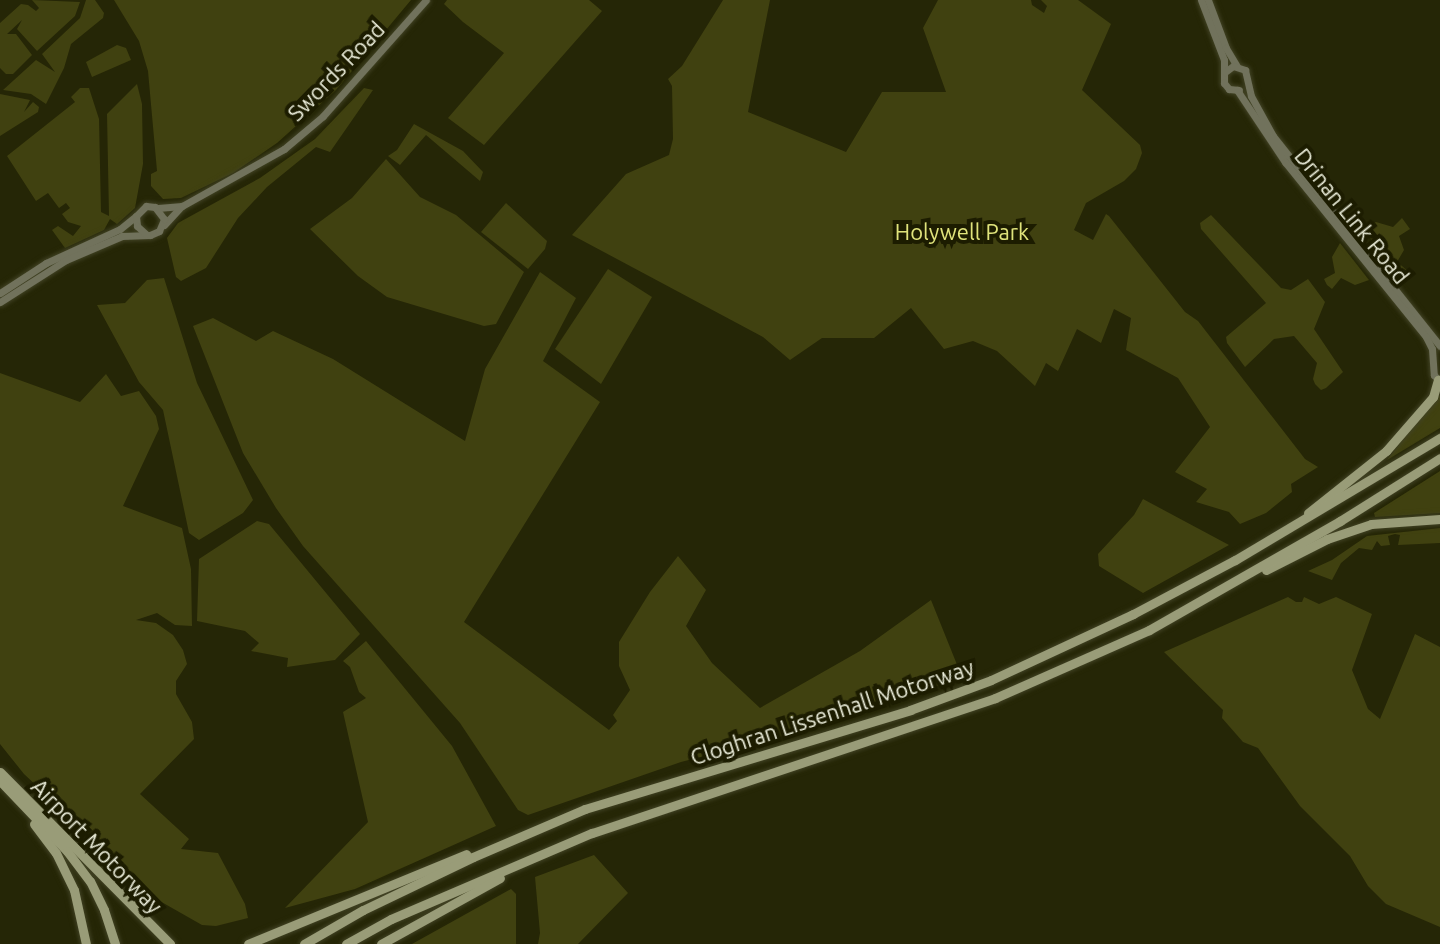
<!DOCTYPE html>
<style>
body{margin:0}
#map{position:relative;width:1440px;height:944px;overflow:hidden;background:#252606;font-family:Ubuntu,sans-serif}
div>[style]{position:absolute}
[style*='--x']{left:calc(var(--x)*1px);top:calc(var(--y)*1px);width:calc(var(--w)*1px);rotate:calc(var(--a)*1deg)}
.green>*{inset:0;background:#404110}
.roads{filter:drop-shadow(0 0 2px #414224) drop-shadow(0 0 2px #414224)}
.secondary>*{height:7px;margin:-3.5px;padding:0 3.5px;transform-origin:3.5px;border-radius:3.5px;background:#71725c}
.highway>*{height:9px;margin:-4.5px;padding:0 4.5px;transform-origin:4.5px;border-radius:4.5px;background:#999c78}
span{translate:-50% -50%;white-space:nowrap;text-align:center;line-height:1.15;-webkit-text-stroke:8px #1c1c00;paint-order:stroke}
.street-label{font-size:22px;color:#ebedda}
.park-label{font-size:22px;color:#e0e47b}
</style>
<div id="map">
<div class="green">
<i style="clip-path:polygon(32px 0,80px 2px,75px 16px,37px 51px,17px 29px,22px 20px,7px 34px,16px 34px,32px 55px,13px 74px,6px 74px,0 68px,0 23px,21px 4px,28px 5px,36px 11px,39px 8px)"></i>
<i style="clip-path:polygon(86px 0,95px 0,104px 13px,103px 18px,71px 44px,64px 68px,46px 104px,31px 94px,3px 90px,36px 60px,55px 72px,42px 54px,80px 18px)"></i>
<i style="clip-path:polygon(114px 0,411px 0,336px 90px,277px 143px,233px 173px,181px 198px,163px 199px,151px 186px,151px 174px,157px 171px,148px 71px,139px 41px)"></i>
<i style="clip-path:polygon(447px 0,589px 0,602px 11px,484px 145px,448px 118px,504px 53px,463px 22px,444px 4px)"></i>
<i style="clip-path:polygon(723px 0,770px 0,748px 112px,846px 152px,882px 92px,946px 92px,923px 28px,938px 0,1031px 0,1032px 5px,1044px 13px,1047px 6px,1041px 0,1078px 0,1111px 24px,1082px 90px,1140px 145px,1142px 153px,1136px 169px,1124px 181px,1086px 203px,1074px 230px,1093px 240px,1106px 214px,1109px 216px,1185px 312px,1198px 321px,1305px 459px,1318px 467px,1291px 484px,1292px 492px,1266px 513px,1240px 524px,1229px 512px,1196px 502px,1207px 489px,1175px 472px,1210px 427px,1178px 378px,1126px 350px,1131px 318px,1114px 309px,1101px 343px,1077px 329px,1058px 371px,1046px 363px,1035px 386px,997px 351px,973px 341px,944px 349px,911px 308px,874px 338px,822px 338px,790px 360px,763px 337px,572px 235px,626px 174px,669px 155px,673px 139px,672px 86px,668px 79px,682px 66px)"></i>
<i style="clip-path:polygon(117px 45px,126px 48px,131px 60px,92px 77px,86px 62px)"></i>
<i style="clip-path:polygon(137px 84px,142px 104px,143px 164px,135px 208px,117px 224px,110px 219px,104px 230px,65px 248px,52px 230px,58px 226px,73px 236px,81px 226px,68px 222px,62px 214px,70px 208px,66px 203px,59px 208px,48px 193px,36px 201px,7px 156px,75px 102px,71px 97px,80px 88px,89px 88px,99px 119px,101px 212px,109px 216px,107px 114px)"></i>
<i style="clip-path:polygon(364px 88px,373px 90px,330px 152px,316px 147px,267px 187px,238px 218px,206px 268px,181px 281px,176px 277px,167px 238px,178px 223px,260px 178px,315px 139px)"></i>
<i style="clip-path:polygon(0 94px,30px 100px,24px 112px,33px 102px,39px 107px,38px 112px,0 136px)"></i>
<i style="clip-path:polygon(414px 124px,463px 151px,483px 172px,480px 181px,426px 135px,400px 165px,388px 156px,397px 150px)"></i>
<i style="clip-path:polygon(386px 159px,420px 197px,456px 215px,524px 272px,496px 324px,484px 326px,387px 297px,358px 276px,310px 229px,352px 198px)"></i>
<i style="clip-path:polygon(506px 203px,547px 241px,545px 249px,528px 269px,481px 232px)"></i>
<i style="clip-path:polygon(1211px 215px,1281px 288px,1291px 290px,1308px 279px,1325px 302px,1314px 329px,1343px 372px,1326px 388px,1321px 390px,1315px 384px,1313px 379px,1317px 363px,1294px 336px,1274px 339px,1245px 367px,1227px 343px,1226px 337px,1266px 303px,1201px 229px,1200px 223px)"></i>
<i style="clip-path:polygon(1402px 218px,1410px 229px,1399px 236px,1404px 250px,1397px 262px,1408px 271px,1401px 277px,1363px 229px,1376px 222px,1393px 227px)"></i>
<i style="clip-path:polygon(1340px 243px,1369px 280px,1355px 285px,1341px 278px,1332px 289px,1327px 285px,1324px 279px,1335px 273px,1332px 257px)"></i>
<i style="clip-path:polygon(608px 269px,652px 297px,601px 384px,555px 349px)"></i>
<i style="clip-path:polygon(540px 272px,576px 298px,543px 361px,600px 402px,464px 622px,609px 730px,617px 721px,613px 715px,630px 690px,619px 666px,619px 642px,650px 592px,678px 556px,706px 590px,686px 626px,712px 663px,760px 708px,860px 651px,931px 600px,962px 677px,837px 722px,681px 762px,528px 815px,518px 810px,460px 723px,303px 546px,276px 508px,243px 453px,193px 326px,213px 318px,256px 341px,273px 331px,333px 359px,465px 441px,485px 369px)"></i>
<i style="clip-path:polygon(164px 278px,197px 383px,253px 500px,243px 513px,199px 540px,189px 533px,163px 410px,139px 382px,97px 305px,125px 303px,147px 280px)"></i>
<i style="clip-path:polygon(0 373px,80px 402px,106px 374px,121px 396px,139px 391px,156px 416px,159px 429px,123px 506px,182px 528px,191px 569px,192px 626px,175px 625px,157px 613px,136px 620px,156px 623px,173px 635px,183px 650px,187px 664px,176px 681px,176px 694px,192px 722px,194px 739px,140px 794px,189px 839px,181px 849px,218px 853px,245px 904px,248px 918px,216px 926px,202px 925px,158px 900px,24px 774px,0 744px)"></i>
<i style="clip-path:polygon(1440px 395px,1440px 428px,1387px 460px,1412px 428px)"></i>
<i style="clip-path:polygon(1440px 471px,1440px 513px,1375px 517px,1374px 513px)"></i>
<i style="clip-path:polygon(1143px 499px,1229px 545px,1143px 593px,1099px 566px,1098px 554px,1134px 515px)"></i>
<i style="clip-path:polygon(257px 521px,269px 524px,360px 634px,335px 660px,287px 667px,288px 658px,251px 651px,259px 643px,245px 631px,197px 621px,199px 559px)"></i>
<i style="clip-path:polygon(1440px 528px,1440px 543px,1398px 545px,1400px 535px,1395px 534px,1388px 536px,1390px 545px,1381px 546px,1377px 541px,1372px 550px,1359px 548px,1341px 563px,1332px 580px,1308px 571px,1332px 560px,1367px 536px)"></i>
<i style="clip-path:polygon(1288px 597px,1296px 602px,1302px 602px,1304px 597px,1319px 604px,1336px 597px,1372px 614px,1352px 670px,1368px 709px,1380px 719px,1415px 634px,1440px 647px,1440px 927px,1386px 904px,1368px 886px,1350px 856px,1300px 806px,1258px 748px,1243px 742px,1222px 718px,1223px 710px,1164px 652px)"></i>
<i style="clip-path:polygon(366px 641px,452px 746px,496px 826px,355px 889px,285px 908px,368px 822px,343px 712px,366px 698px,359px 692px,350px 667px,343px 661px)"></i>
<i style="clip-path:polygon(594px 855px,628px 893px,578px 944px,538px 944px,540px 933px,535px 877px)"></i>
<i style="clip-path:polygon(511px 889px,516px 894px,516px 944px,412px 944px)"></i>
</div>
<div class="roads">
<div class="secondary">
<i style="--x:1201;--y:0;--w:64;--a:69"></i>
<i style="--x:1224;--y:60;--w:23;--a:90"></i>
<i style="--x:1224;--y:83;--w:8;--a:50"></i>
<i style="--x:1229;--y:89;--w:10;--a:6"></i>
<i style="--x:1208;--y:0;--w:51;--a:69.4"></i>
<i style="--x:1226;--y:48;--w:21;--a:59"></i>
<i style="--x:1225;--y:72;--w:10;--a:-37"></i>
<i style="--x:1233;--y:66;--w:13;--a:18"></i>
<i style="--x:1245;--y:70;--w:27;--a:77"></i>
<i style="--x:1251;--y:96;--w:46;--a:61.2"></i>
<i style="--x:1273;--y:136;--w:268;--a:51.5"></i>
<i style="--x:1237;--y:90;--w:87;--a:56.3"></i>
<i style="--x:1285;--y:162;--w:225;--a:51.1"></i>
<i style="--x:1426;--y:337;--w:13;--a:63"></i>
<i style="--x:1432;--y:349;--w:26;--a:86"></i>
<i style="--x:1434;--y:375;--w:9;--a:49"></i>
<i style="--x:158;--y:208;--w:24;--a:-5"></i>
<i style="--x:164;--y:225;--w:26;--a:-47"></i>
<i style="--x:182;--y:206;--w:117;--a:-29.2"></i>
<i style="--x:284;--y:149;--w:51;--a:-40.2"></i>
<i style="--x:323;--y:116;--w:155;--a:-48.4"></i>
<i style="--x:0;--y:293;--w:55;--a:-33.1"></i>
<i style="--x:46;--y:263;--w:81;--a:-24.7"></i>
<i style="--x:120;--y:229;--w:21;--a:-39"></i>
<i style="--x:0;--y:302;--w:78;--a:-32.5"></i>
<i style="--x:66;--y:260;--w:61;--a:-23.2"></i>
<i style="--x:122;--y:236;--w:28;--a:-2"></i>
<i style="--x:150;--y:235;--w:10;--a:-24"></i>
<i style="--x:159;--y:231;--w:13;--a:-67"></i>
<i style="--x:164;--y:219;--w:15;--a:-127"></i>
<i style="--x:155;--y:207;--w:9;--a:-174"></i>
<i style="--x:146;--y:206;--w:14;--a:135"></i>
<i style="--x:136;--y:216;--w:10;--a:84"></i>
<i style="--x:137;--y:226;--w:12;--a:42"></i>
</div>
<div class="highway">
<i style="--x:1308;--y:513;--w:100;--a:-38.5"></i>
<i style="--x:1386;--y:451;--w:72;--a:-49"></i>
<i style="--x:1433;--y:397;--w:18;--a:-74"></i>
<i style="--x:1266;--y:570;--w:68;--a:-26.9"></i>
<i style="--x:1327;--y:539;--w:46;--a:-18.8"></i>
<i style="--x:1371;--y:524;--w:69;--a:-4.1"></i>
<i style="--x:0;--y:772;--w:242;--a:45.3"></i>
<i style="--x:0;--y:781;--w:97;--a:46.3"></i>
<i style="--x:67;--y:851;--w:38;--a:53"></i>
<i style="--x:90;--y:881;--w:32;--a:64"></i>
<i style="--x:104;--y:910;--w:36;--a:72"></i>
<i style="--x:34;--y:824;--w:36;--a:53"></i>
<i style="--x:56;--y:853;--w:41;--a:64.1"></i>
<i style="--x:74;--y:890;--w:55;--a:77.5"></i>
<i style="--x:248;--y:944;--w:236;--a:-22.4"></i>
<i style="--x:304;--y:944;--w:68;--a:-30"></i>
<i style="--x:363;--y:910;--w:122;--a:-25.7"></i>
<i style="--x:473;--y:857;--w:122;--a:-23.2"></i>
<i style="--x:585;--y:809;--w:340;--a:-16.9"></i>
<i style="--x:910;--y:710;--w:86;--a:-20.3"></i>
<i style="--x:991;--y:680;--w:157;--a:-24.9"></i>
<i style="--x:1133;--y:614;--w:115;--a:-27.9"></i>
<i style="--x:1235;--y:560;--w:239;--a:-30.8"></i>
<i style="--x:346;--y:944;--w:51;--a:-29.1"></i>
<i style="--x:391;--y:919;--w:219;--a:-23.2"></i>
<i style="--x:592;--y:833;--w:425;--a:-18.5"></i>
<i style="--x:995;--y:698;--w:168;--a:-23.8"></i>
<i style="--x:1149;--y:630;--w:220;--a:-29.7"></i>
<i style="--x:1340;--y:521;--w:118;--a:-32.2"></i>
<i style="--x:381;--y:944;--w:136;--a:-29"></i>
</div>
</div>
<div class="street-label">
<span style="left:336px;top:71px;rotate:-46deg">Swords Road</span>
<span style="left:1352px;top:216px;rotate:51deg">Drinan Link Road</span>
<span style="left:832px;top:712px;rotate:-18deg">Cloghran Lissenhall Motorway</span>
<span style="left:97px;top:846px;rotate:46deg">Airport Motorway</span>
</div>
<div class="park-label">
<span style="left:962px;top:232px">Holywell Park</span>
</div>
</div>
